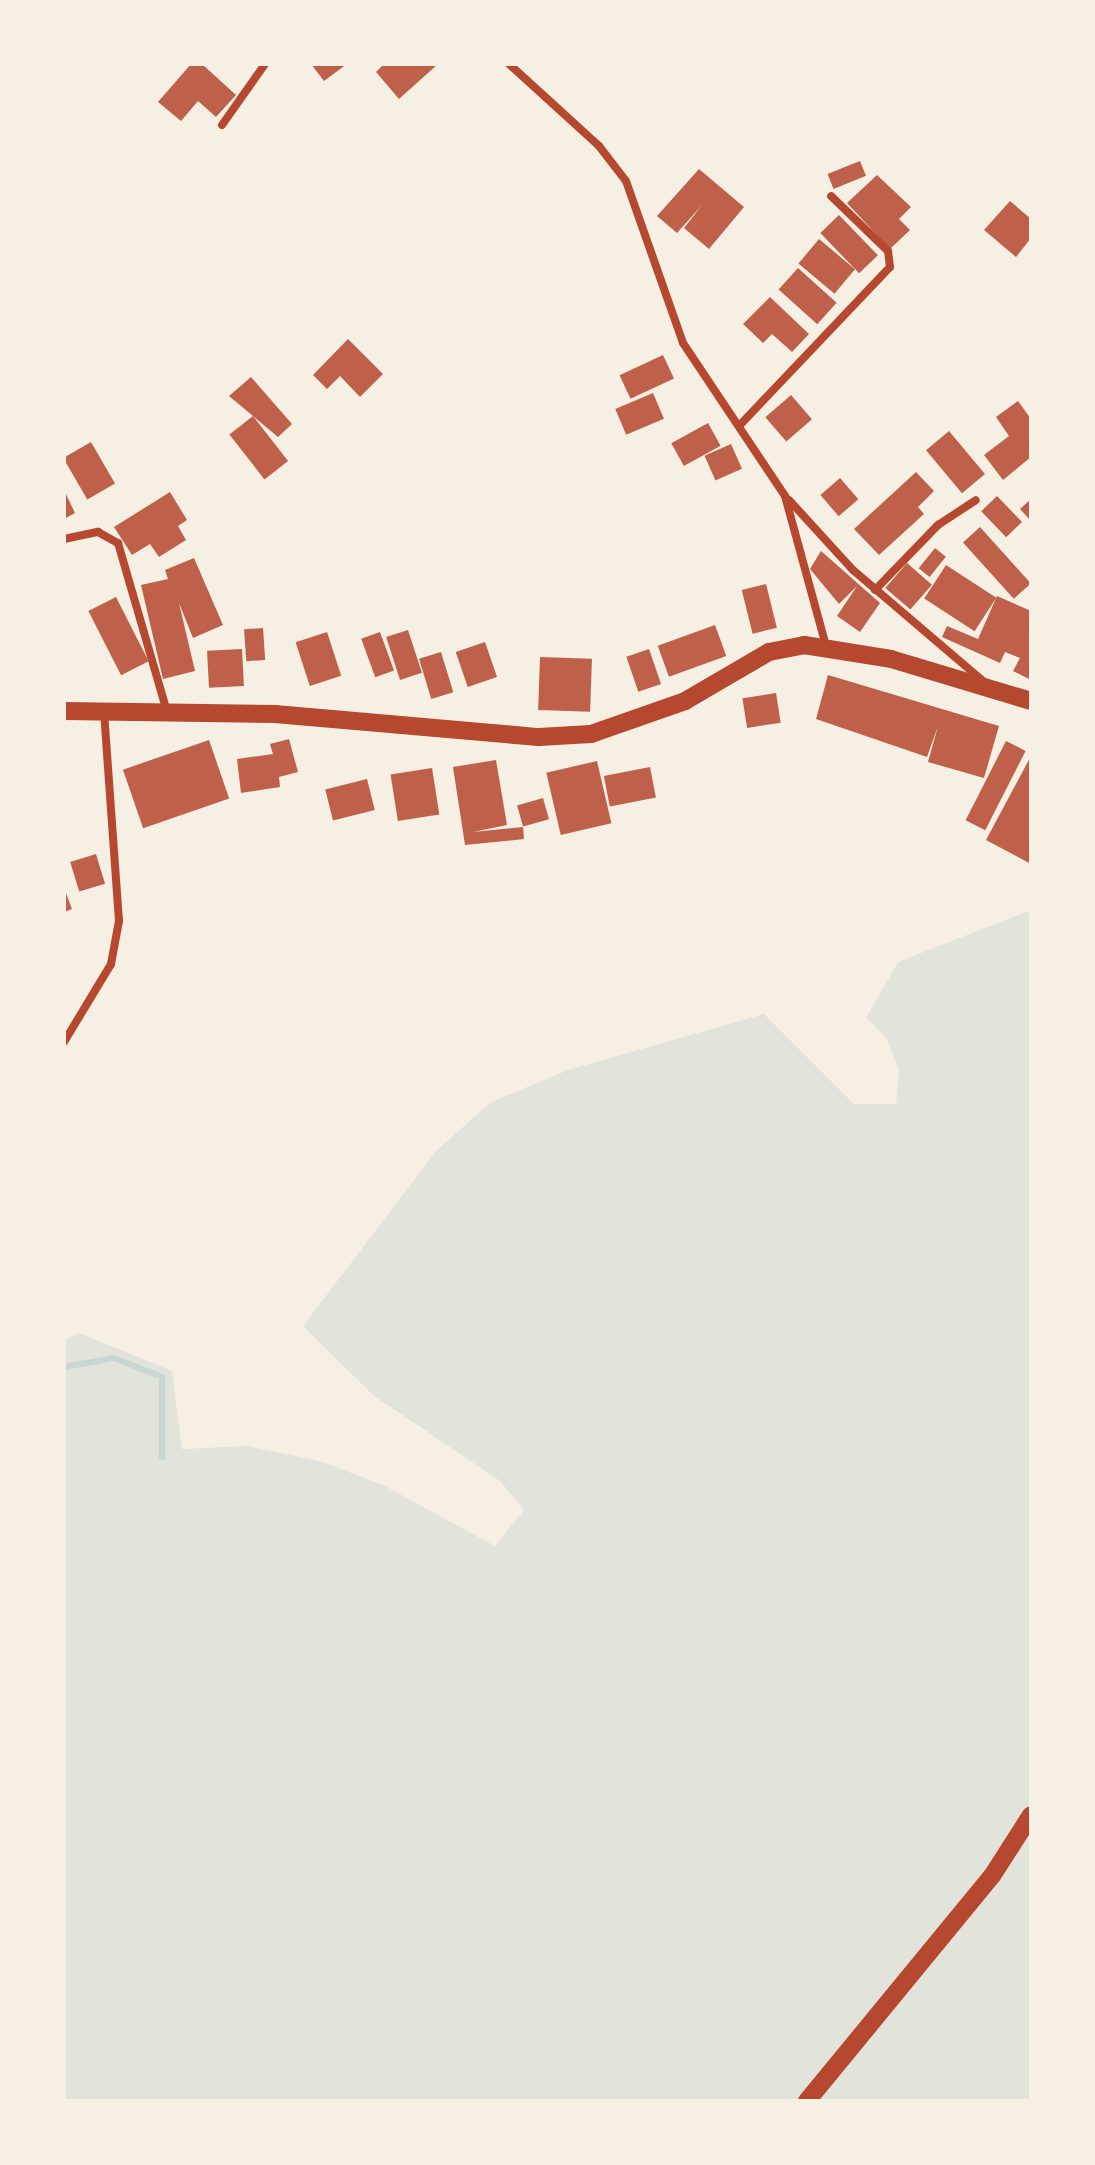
<!DOCTYPE html>
<style>
body{margin:0}
#map{position:relative;width:1095px;height:2165px;overflow:hidden;background:#f6efe4;font-family:Mulish,sans-serif}
div>[style]{position:absolute}
[style*='--x']{left:calc(var(--x)*1px);top:calc(var(--y)*1px);width:calc(var(--w)*1px);rotate:calc(var(--a)*1deg)}
.green>*{inset:0;background:#e2e4dc}
.stream>*{height:6px;margin:-3px;padding:0 3px;transform-origin:3px;border-radius:3px;background:#c9d6d2}
.building>*{inset:0;background:#bf614a;transform-origin:0 0}
.minor>*{height:8px;margin:-4px;padding:0 4px;transform-origin:4px;border-radius:4px;background:#b5482f}
.trunk>*{height:18px;margin:-9px;padding:0 9px;transform-origin:9px;border-radius:9px;background:#b5482f}
span{translate:-50% -50%;white-space:nowrap;text-align:center;line-height:1.15;-webkit-text-stroke:7px #f6efe4;paint-order:stroke}
.frame{position:absolute;inset:0;border:66px solid #f6efe4;pointer-events:none}
</style>
<div id="map">
<div class="green">
<i style="clip-path:polygon(1031px 910px,1031px 2101px,64px 2101px,64px 1340px,79px 1333px,172px 1371px,182px 1449px,247px 1446px,323px 1462px,385px 1486px,495px 1546px,524px 1510px,500px 1481px,373px 1395px,303px 1326px,436px 1151px,491px 1102px,568px 1070px,764px 1014px,854px 1104px,896px 1104px,899px 1071px,886px 1037px,866px 1018px,898px 962px)"></i>
</div>
<div class="stream">
<i style="--x:64;--y:1367;--w:51;--a:-10.2"></i>
<i style="--x:114;--y:1358;--w:52;--a:21.6"></i>
<i style="--x:162;--y:1377;--w:80;--a:90"></i>
</div>
<div class="building">
<i style="clip-path:polygon(191px 64px,202px 64px,236px 95px,216px 117px,198px 101px,181px 121px,158px 102px)"></i>
<i style="clip-path:polygon(311px 64px,347px 64px,324px 81px)"></i>
<i style="clip-path:polygon(384px 64px,438px 64px,399px 99px,376px 72px)"></i>
<i style="left:860px;top:161px;width:16px;height:35px;rotate:68deg"></i>
<i style="clip-path:polygon(699px 169px,744px 207px,709px 249px,684px 228px,702px 205px,677px 233px,657px 216px)"></i>
<i style="clip-path:polygon(877px 175px,911px 207px,899px 219px,910px 230px,890px 249px,847px 203px)"></i>
<i style="clip-path:polygon(1010px 201px,1031px 219px,1031px 238px,1016px 257px,984px 230px)"></i>
<i style="left:839px;top:215px;width:56px;height:26px;rotate:46deg"></i>
<i style="left:819px;top:239px;width:47px;height:32px;rotate:40deg"></i>
<i style="left:798px;top:268px;width:52px;height:29px;rotate:42deg"></i>
<i style="clip-path:polygon(770px 297px,809px 334px,792px 352px,772px 334px,763px 343px,743px 324px)"></i>
<i style="clip-path:polygon(348px 339px,383px 374px,360px 397px,340px 376px,327px 389px,313px 375px)"></i>
<i style="left:663px;top:355px;width:26px;height:48px;rotate:65deg"></i>
<i style="clip-path:polygon(251px 377px,292px 424px,278px 437px,229px 396px)"></i>
<i style="left:653px;top:393px;width:28px;height:41px;rotate:67deg"></i>
<i style="left:791px;top:395px;width:32px;height:34px;rotate:49deg"></i>
<i style="clip-path:polygon(1018px 401px,1031px 419px,1031px 457px,1003px 480px,984px 455px,1009px 436px,996px 417px)"></i>
<i style="left:253px;top:416px;width:57px;height:30px;rotate:52deg"></i>
<i style="left:708px;top:423px;width:26px;height:42px;rotate:61deg"></i>
<i style="left:949px;top:431px;width:56px;height:30px;rotate:50deg"></i>
<i style="left:91px;top:442px;width:48px;height:32px;rotate:60deg"></i>
<i style="left:731px;top:444px;width:27px;height:29px;rotate:66deg"></i>
<i style="clip-path:polygon(916px 472px,934px 491px,918px 507px,924px 514px,879px 555px,854px 529px)"></i>
<i style="left:840px;top:478px;width:28px;height:26px;rotate:49deg"></i>
<i style="clip-path:polygon(64px 490px,75px 513px,64px 519px)"></i>
<i style="clip-path:polygon(170px 492px,187px 520px,178px 526px,186px 540px,159px 557px,150px 544px,132px 555px,114px 527px)"></i>
<i style="left:997px;top:496px;width:36px;height:22px;rotate:46deg"></i>
<i style="clip-path:polygon(1031px 499px,1031px 521px,1020px 509px)"></i>
<i style="left:980px;top:527px;width:76px;height:23px;rotate:48deg"></i>
<i style="left:935px;top:548px;width:14px;height:26px;rotate:39deg"></i>
<i style="clip-path:polygon(821px 551px,880px 603px,860px 632px,837px 616px,857px 586px,839px 604px,810px 569px)"></i>
<i style="clip-path:polygon(194px 558px,223px 625px,193px 638px,179px 603px,195px 671px,163px 679px,141px 585px,168px 579px,165px 570px)"></i>
<i style="left:907px;top:563px;width:33px;height:33px;rotate:41deg"></i>
<i style="left:946px;top:565px;width:60px;height:40px;rotate:33deg"></i>
<i style="left:766px;top:584px;width:45px;height:25px;rotate:76deg"></i>
<i style="clip-path:polygon(997px 596px,1031px 611px,1031px 680px,1013px 671px,1020px 658px,1005px 652px,1000px 663px,942px 637px,947px 626px,978px 639px)"></i>
<i style="left:116px;top:597px;width:72px;height:31px;rotate:63deg"></i>
<i style="left:715px;top:625px;width:33px;height:61px;rotate:70deg"></i>
<i style="left:263px;top:628px;width:32px;height:19px;rotate:86deg"></i>
<i style="left:408px;top:630px;width:45px;height:23px;rotate:72deg"></i>
<i style="left:327px;top:632px;width:46px;height:33px;rotate:72deg"></i>
<i style="left:380px;top:632px;width:41px;height:20px;rotate:70deg"></i>
<i style="left:485px;top:642px;width:37px;height:31px;rotate:71deg"></i>
<i style="left:242px;top:649px;width:37px;height:35px;rotate:87deg"></i>
<i style="left:649px;top:649px;width:37px;height:24px;rotate:71deg"></i>
<i style="left:441px;top:652px;width:42px;height:23px;rotate:73deg"></i>
<i style="left:540px;top:657px;width:52px;height:53px;rotate:2deg"></i>
<i style="clip-path:polygon(828px 675px,999px 726px,984px 778px,928px 762px,938px 726px,927px 757px,816px 719px)"></i>
<i style="left:776px;top:693px;width:30px;height:34px;rotate:81deg"></i>
<i style="clip-path:polygon(289px 739px,298px 772px,279px 777px,280px 787px,241px 793px,237px 759px,273px 754px,270px 744px)"></i>
<i style="left:209px;top:740px;width:62px;height:91px;rotate:71deg"></i>
<i style="left:1006px;top:741px;width:22px;height:89px;rotate:27deg"></i>
<i style="clip-path:polygon(1031px 756px,1031px 864px,986px 840px)"></i>
<i style="clip-path:polygon(496px 760px,507px 825px,473px 832px,523px 827px,524px 839px,465px 845px,453px 767px)"></i>
<i style="left:597px;top:761px;width:64px;height:52px;rotate:77deg"></i>
<i style="left:650px;top:767px;width:31px;height:47px;rotate:79deg"></i>
<i style="left:432px;top:768px;width:47px;height:42px;rotate:81deg"></i>
<i style="left:367px;top:779px;width:32px;height:43px;rotate:76deg"></i>
<i style="left:543px;top:798px;width:22px;height:27px;rotate:74deg"></i>
<i style="left:96px;top:854px;width:31px;height:27px;rotate:73deg"></i>
<i style="clip-path:polygon(64px 888px,72px 909px,64px 912px)"></i>
</div>
<div class="minor">
<i style="--x:509;--y:64;--w:122;--a:42.3"></i>
<i style="--x:599;--y:146;--w:44;--a:52.4"></i>
<i style="--x:626;--y:181;--w:172;--a:70.6"></i>
<i style="--x:683;--y:343;--w:184;--a:56.3"></i>
<i style="--x:785;--y:496;--w:156;--a:74.7"></i>
<i style="--x:222;--y:125;--w:75;--a:-54.8"></i>
<i style="--x:739;--y:426;--w:219;--a:-46.5"></i>
<i style="--x:890;--y:267;--w:16;--a:-97"></i>
<i style="--x:888;--y:251;--w:79;--a:-136"></i>
<i style="--x:789;--y:500;--w:95;--a:47.6"></i>
<i style="--x:853;--y:570;--w:171;--a:40.5"></i>
<i style="--x:64;--y:539;--w:35;--a:-12"></i>
<i style="--x:98;--y:532;--w:23;--a:29"></i>
<i style="--x:118;--y:543;--w:176;--a:73.8"></i>
<i style="--x:875;--y:590;--w:91;--a:-45.9"></i>
<i style="--x:938;--y:525;--w:45;--a:-33.3"></i>
<i style="--x:64;--y:1042;--w:91;--a:-58.9"></i>
<i style="--x:111;--y:964;--w:44;--a:-79.5"></i>
<i style="--x:119;--y:921;--w:210;--a:-94.1"></i>
</div>
<div class="trunk">
<i style="--x:64;--y:711;--w:211;--a:0.8"></i>
<i style="--x:275;--y:714;--w:265;--a:5"></i>
<i style="--x:539;--y:737;--w:52;--a:-3.3"></i>
<i style="--x:591;--y:734;--w:100;--a:-19.3"></i>
<i style="--x:685;--y:701;--w:97;--a:-30.3"></i>
<i style="--x:769;--y:652;--w:36;--a:-11"></i>
<i style="--x:804;--y:645;--w:88;--a:9.1"></i>
<i style="--x:891;--y:659;--w:146;--a:16.7"></i>
<i style="--x:807;--y:2101;--w:291;--a:-50.6"></i>
<i style="--x:992;--y:1876;--w:72;--a:-57.4"></i>
</div>
<div class="frame"></div>
</div>
